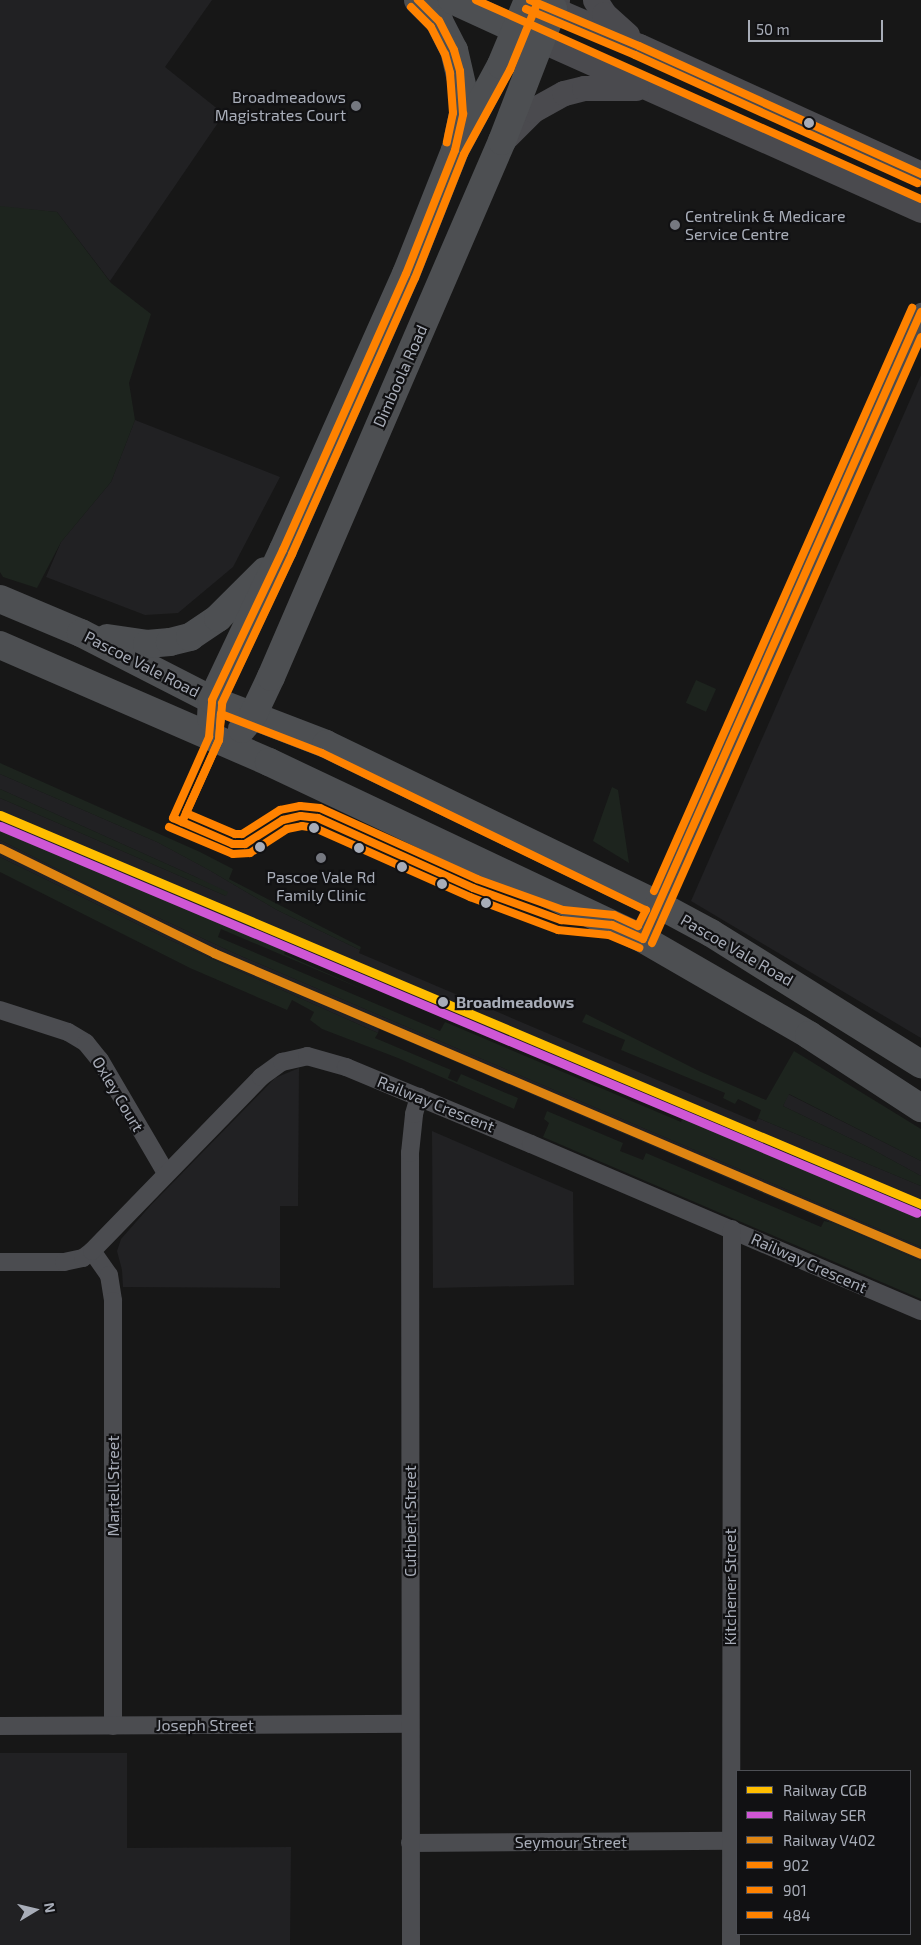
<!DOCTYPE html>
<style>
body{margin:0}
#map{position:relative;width:921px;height:1945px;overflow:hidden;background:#171717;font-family:"Exo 2",sans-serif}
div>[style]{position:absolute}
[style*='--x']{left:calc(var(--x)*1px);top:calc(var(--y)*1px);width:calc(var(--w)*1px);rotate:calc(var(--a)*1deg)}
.built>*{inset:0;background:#212123}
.green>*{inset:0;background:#1d241e;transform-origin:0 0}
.street>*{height:18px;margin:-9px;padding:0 9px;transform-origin:9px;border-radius:9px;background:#4b4c50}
.secondary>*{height:25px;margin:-12.5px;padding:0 12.5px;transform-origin:12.5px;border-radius:12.5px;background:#4a4a4e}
.primary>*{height:28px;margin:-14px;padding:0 14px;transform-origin:14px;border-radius:14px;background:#4d4f52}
.bus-1>*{height:8px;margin:-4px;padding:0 4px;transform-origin:4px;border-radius:4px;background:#ff8200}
.bus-2>*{height:8px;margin:-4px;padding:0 4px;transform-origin:4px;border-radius:4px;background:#ff8200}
.bus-3>*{height:8px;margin:-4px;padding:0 4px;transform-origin:4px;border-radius:4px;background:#ff8200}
.rail-1>*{height:9px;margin:-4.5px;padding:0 4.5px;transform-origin:4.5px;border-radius:4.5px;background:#ffbe00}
.rail-2>*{height:9px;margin:-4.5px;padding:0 4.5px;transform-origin:4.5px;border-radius:4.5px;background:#cf57d5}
.rail-3>*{height:9px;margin:-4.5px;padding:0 4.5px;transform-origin:4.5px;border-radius:4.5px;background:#df8512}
.dots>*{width:14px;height:14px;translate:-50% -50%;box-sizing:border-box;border:2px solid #111113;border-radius:50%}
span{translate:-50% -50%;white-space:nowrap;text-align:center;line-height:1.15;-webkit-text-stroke:4.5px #111113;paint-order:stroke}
.poi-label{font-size:16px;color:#a8adb8}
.right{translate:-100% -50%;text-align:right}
.left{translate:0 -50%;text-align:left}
.street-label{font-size:16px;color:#a8adb8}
.stop-label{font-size:16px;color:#a8adb8;font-weight:700}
.legend{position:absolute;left:736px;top:1770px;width:175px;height:165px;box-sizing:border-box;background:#111113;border:1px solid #4d4f55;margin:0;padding:6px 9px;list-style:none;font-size:15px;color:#a8adb8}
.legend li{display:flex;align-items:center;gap:10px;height:25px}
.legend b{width:25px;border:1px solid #4d4f55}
.north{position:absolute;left:10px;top:1885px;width:50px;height:50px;-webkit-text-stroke:4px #111113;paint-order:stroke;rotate:81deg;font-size:14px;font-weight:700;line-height:20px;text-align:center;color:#a8adb8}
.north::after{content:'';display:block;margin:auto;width:18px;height:22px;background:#a8adb8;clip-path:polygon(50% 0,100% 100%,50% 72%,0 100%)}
.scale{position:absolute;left:748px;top:20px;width:135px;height:22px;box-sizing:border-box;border:2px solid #a8adb8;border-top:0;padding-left:6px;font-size:15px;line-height:18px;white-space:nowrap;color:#a8adb8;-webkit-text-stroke:4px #111113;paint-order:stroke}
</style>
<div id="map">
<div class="built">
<i style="clip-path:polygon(0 0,212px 0,165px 67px,224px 114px,110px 281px,57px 212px,0 207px)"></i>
<i style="clip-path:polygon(921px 375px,921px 1038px,691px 901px)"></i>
<i style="clip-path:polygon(135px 420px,280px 477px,233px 567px,178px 613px,145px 615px,46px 577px,61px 542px,111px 482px)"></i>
<i style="clip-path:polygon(0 774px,157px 842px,209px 870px,277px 910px,360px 950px,359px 953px,756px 1122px,758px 1118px,921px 1186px,921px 1212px,777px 1149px,684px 1114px,685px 1111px,289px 943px,288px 945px,0 825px,0 798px,226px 896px,198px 878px,0 789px)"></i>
<i style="clip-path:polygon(0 840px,101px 891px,234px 953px,921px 1247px,921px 1261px,379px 1029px,378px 1033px,168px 939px,0 857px)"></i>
<i style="clip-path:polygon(299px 1068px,298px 1206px,280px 1206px,280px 1288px,123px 1287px,122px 1270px,117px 1251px,121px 1239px,151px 1205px,275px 1078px)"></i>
<i style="clip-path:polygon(788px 1094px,921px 1161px,921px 1176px,868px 1147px,783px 1106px)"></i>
<i style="clip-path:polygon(432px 1131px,573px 1192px,574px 1285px,433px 1288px)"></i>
<i style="clip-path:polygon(0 1753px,127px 1753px,127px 1848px,291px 1847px,290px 1945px,0 1945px)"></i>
</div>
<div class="green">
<i style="clip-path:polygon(0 206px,57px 212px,111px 283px,151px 314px,129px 383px,135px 420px,111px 482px,61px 542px,37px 588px,3px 577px,0 572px)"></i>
<i style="left:696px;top:680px;width:22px;height:25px;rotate:24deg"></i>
<i style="clip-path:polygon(0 763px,200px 852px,233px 869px,229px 879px,361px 947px,360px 950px,277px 910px,209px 870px,157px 842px,0 774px)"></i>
<i style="clip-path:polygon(612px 787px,618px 790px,629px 863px,593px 841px)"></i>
<i style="clip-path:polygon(0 789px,198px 878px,228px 892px,226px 896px,0 798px)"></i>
<i style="clip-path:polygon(0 825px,288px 945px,284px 954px,371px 993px,221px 929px,218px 937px,440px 1031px,445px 1022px,681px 1122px,684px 1114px,777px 1149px,921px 1212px,921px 1247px,234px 953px,101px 891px,0 840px)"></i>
<i style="clip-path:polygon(0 857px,168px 939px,378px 1033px,375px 1038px,451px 1070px,448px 1078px,457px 1082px,461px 1074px,518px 1098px,514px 1109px,398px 1058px,322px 1029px,310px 1020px,314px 1012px,292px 1000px,287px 1010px,190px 968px,0 872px)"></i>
<i style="clip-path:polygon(586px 1014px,701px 1072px,766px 1100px,794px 1051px,921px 1129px,921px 1161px,789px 1094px,783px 1106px,868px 1147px,921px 1176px,921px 1186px,758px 1118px,761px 1110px,738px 1099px,735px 1104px,723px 1098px,725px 1093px,621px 1050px,625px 1040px,582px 1022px)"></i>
<i style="clip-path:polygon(547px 1111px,623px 1143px,620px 1151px,643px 1160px,646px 1153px,821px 1227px,824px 1221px,834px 1223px,921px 1261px,921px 1299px,543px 1137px,549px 1123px,544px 1119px)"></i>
</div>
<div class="street">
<i style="--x:643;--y:939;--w:686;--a:-66.09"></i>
<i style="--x:0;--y:1010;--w:71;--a:17.9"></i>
<i style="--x:68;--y:1032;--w:21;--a:31"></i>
<i style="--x:86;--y:1043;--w:22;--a:51"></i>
<i style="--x:100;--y:1060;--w:131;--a:59.7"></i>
<i style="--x:92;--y:1251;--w:29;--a:55"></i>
<i style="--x:109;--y:1275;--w:26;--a:81"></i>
<i style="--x:113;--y:1301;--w:425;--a:90"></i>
<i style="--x:0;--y:1262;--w:64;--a:0"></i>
<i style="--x:64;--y:1262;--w:19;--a:-12"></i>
<i style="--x:83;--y:1258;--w:11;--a:-38"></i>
<i style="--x:92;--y:1251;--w:243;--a:-45.8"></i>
<i style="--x:261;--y:1077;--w:26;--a:-36"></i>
<i style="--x:282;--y:1062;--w:26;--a:-13"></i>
<i style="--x:307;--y:1056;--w:41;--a:15.8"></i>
<i style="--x:346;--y:1067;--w:200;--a:22.6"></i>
<i style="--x:531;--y:1144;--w:424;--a:23.2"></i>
<i style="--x:0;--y:1726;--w:410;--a:-0.3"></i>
<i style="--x:410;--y:1843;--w:322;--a:-0.4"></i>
<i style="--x:411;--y:1945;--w:792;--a:-90.07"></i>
<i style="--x:410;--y:1153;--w:39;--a:-84"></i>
<i style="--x:414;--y:1114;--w:18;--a:-74"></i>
<i style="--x:731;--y:1945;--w:716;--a:-89.92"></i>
</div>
<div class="secondary">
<i style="--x:557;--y:0;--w:10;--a:114"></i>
<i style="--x:553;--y:9;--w:94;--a:23.3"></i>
<i style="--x:639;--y:46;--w:310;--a:24.4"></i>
<i style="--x:595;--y:0;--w:17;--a:57"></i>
<i style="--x:604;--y:14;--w:31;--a:42"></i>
<i style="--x:541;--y:40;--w:416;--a:24.1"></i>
<i style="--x:502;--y:141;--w:44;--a:-45"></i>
<i style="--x:533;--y:110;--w:35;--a:-29"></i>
<i style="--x:564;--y:93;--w:21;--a:-14"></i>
<i style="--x:584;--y:88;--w:52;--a:0"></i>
</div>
<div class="primary">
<i style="--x:418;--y:0;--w:30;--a:45"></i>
<i style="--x:439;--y:21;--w:33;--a:63"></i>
<i style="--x:454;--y:50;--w:40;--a:77"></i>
<i style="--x:463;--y:89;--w:25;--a:90"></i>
<i style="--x:463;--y:114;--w:24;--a:102"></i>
<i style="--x:452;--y:0;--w:89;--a:24.6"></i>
<i style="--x:0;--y:599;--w:88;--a:22.8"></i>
<i style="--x:81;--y:633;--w:147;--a:27.1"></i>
<i style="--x:212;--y:700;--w:122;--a:21.1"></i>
<i style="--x:326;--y:744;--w:370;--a:25.8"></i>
<i style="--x:659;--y:905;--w:59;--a:28.3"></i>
<i style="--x:711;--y:933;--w:248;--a:32"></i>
<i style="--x:107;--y:638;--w:40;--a:8.5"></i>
<i style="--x:147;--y:644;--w:23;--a:-5"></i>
<i style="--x:170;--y:642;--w:21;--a:-14"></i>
<i style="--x:190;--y:637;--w:34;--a:-34"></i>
<i style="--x:218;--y:618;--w:66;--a:-45"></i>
<i style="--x:0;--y:645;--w:293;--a:23.5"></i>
<i style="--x:269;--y:762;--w:414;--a:25.3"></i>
<i style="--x:643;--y:939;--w:192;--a:30"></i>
<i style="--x:809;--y:1035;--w:134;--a:33.1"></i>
<i style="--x:211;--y:718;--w:18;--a:-87"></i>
<i style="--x:212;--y:700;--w:166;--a:-64.7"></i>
<i style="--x:283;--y:550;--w:302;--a:-66"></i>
<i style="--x:406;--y:274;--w:133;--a:-68.4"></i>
<i style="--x:455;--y:150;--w:97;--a:-61.6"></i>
<i style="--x:501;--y:65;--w:70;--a:-67.4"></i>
<i style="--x:242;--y:729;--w:18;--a:-52"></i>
<i style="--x:253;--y:715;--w:42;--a:-64.7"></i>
<i style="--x:271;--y:677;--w:584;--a:-66.69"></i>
<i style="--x:502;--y:141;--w:142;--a:-68.9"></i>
<i style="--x:553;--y:9;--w:25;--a:-159"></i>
</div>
<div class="bus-1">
<i style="--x:530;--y:0;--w:118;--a:22.9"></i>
<i style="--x:639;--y:46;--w:310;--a:24.4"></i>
<i style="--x:173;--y:818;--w:89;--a:-66"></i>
<i style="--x:209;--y:737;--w:37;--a:-85"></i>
<i style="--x:212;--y:700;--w:166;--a:-64.7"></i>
<i style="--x:283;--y:550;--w:302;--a:-66"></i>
<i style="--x:406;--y:274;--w:133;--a:-68.4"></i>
<i style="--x:455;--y:150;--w:37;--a:-77"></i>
<i style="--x:463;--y:114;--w:43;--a:-94"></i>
<i style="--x:460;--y:71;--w:22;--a:-106"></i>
<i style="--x:454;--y:50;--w:33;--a:-117"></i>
<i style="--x:439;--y:21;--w:30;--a:-135"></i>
<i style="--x:173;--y:818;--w:65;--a:23.4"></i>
<i style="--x:233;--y:844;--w:12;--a:0"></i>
<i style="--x:245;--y:844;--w:45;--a:-32.3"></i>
<i style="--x:283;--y:820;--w:18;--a:-13"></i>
<i style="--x:301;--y:816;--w:17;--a:7"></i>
<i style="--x:318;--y:818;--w:170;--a:24.3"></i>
<i style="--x:473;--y:888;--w:94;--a:20"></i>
<i style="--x:561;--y:920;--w:51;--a:5.6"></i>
<i style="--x:612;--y:925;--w:34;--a:24"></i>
<i style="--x:643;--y:939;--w:686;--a:-66.09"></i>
</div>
<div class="bus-2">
<i style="--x:411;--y:7;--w:28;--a:45"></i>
<i style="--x:431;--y:27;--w:30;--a:63"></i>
<i style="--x:445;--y:54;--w:20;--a:75"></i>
<i style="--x:450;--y:73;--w:40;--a:85.7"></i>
<i style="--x:453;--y:113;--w:30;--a:102"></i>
<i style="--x:526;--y:9;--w:118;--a:22.9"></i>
<i style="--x:635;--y:55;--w:310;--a:24.4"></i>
<i style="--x:182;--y:822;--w:90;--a:-65.7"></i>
<i style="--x:219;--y:740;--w:37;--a:-85"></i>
<i style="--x:222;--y:703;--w:165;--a:-64.8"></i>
<i style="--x:292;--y:554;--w:302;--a:-66"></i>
<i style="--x:415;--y:278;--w:133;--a:-68.4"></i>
<i style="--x:464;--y:154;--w:96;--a:-61.3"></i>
<i style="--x:510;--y:70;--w:71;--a:-67.8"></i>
<i style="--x:169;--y:827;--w:69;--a:22.9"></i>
<i style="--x:233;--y:854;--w:17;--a:-3"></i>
<i style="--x:250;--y:853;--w:44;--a:-33"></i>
<i style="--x:287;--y:829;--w:15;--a:-11"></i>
<i style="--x:302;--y:826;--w:13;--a:9"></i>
<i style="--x:315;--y:828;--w:170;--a:24"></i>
<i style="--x:470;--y:897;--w:94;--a:20.6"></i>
<i style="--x:558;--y:930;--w:51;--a:5.6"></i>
<i style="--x:609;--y:935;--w:33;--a:23"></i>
<i style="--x:652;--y:943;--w:663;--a:-66.06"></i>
</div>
<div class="bus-3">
<i style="--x:476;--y:0;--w:487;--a:24.1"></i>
<i style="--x:221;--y:714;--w:108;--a:21.1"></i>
<i style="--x:322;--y:753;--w:360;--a:25.9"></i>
<i style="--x:646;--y:910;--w:18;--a:117"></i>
<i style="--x:638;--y:926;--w:26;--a:-155"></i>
<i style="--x:614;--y:915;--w:51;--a:-174.4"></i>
<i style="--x:563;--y:910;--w:91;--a:-160.2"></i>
<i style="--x:477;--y:879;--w:172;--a:-155.7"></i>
<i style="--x:320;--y:808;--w:20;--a:-174"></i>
<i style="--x:300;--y:806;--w:20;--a:169"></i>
<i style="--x:280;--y:810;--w:45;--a:147.7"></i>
<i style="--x:242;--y:834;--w:7;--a:180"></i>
<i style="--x:235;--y:834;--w:53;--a:-156.8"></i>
<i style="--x:186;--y:813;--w:80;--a:-65.7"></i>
<i style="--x:219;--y:740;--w:26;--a:-86"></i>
<i style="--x:654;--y:891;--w:638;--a:-66.13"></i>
</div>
<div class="rail-1">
<i style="--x:0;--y:815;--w:1000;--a:22.9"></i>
</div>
<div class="rail-2">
<i style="--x:0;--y:826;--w:995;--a:22.88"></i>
</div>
<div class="rail-3">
<i style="--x:0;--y:848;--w:238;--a:26.1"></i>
<i style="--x:214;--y:953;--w:768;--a:23.06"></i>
</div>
<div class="dots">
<i style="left:356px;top:106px;background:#757880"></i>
<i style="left:809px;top:123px;background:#a8adb8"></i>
<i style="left:675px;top:225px;background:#757880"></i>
<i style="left:314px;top:828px;background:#a8adb8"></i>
<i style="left:260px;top:847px;background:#a8adb8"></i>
<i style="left:359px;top:848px;background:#a8adb8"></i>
<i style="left:321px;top:858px;background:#757880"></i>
<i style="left:402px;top:867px;background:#a8adb8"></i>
<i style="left:442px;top:884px;background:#a8adb8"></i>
<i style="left:486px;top:903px;background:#a8adb8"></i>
<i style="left:443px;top:1002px;background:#a8adb8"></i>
</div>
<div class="poi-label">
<span class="right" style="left:346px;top:106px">Broadmeadows<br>Magistrates Court</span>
<span class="left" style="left:685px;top:225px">Centrelink &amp; Medicare<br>Service Centre</span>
<span style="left:321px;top:886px">Pascoe Vale Rd<br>Family Clinic</span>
</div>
<div class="street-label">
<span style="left:400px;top:376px;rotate:-66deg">Dimboola Road</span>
<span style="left:142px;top:664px;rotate:27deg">Pascoe Vale Road</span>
<span style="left:737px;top:950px;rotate:30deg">Pascoe Vale Road</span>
<span style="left:118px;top:1094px;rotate:59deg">Oxley Court</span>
<span style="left:436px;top:1104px;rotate:22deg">Railway Crescent</span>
<span style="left:809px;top:1263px;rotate:24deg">Railway Crescent</span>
<span style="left:113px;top:1486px;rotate:-90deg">Martell Street</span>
<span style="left:410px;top:1521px;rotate:-90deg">Cuthbert Street</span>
<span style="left:730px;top:1587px;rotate:-90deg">Kitchener Street</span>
<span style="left:205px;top:1725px">Joseph Street</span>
<span style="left:571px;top:1842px">Seymour Street</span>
</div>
<div class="stop-label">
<span class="left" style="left:456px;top:1002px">Broadmeadows</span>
</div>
<ul class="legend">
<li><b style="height:6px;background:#ffbe00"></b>Railway CGB</li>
<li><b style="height:6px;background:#cf57d5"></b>Railway SER</li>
<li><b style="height:6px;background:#df8512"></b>Railway V402</li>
<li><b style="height:6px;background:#ff8200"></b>902</li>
<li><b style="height:6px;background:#ff8200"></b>901</li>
<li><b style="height:6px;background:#ff8200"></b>484</li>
</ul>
<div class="north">N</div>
<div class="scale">50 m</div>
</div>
